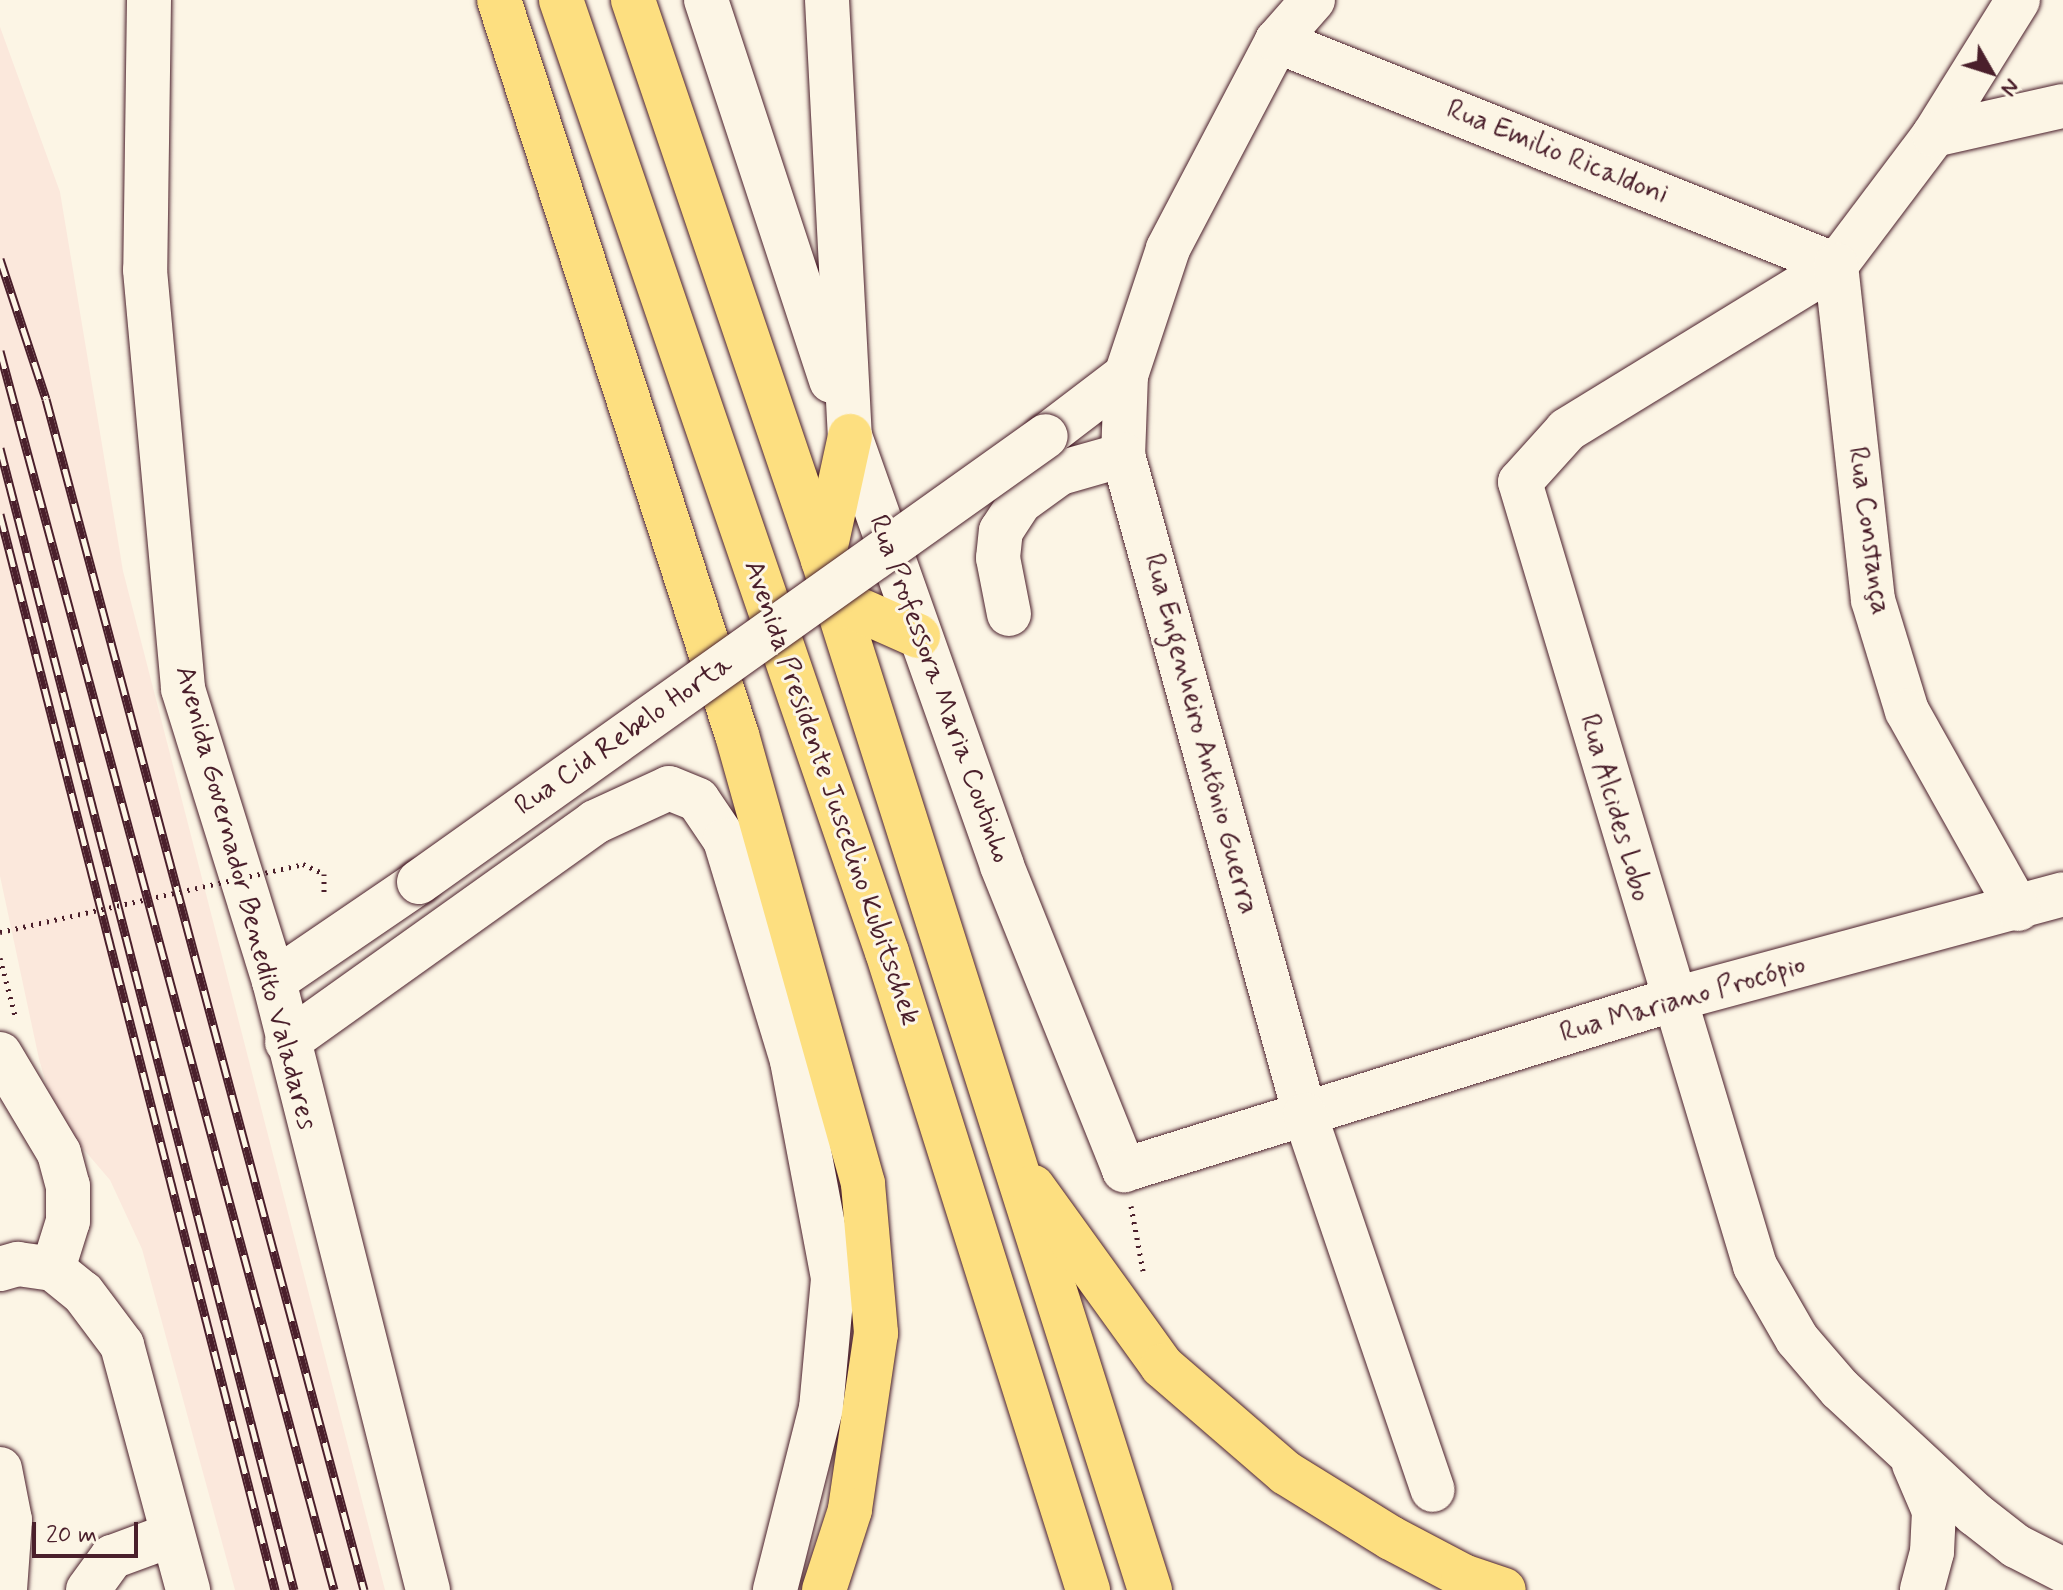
<!DOCTYPE html>
<meta charset="utf-8">
<style>
body{margin:0}
#map{position:relative;width:2063px;height:1590px;overflow:hidden;background:#fcf5e5;font-family:Mynerve,sans-serif}
div>[style]{position:absolute}
[style*='--x']{left:calc(var(--x)*1px);top:calc(var(--y)*1px);width:calc(var(--w)*1px);rotate:calc(var(--a)*1deg)}
.built>*{inset:0;background:#fbe8dc}
.path>*{height:5px;margin-top:-2.5px;transform-origin:0;background:repeating-linear-gradient(90deg,#4a1f2b 0 2px,transparent 0 8px)}
.roads{filter:drop-shadow(0 0 2px #4a1f2b) drop-shadow(0 0 2px #4a1f2b)}
.minor>*{height:44px;margin:-22px;padding:0 22px;transform-origin:22px;border-radius:22px;background:#fcf5e5}
.major>*{height:44px;margin:-22px;padding:0 22px;transform-origin:22px;border-radius:22px;background:#fddf80}
.highway>*{height:44px;margin:-22px;padding:0 22px;transform-origin:22px;border-radius:22px;background:#fddf80}
.rail>*{height:9px;margin-top:-4.5px;transform-origin:0;background:repeating-linear-gradient(90deg,#fcf5e5 0 18px,#4a1f2b 0 36px);box-sizing:border-box;border-block:2px solid #4a1f2b}
.path-bridge>*{height:5px;margin-top:-2.5px;transform-origin:0;background:repeating-linear-gradient(90deg,#4a1f2b 0 2px,transparent 0 8px)}
.bridges{filter:drop-shadow(0 0 2px #4a1f2b) drop-shadow(0 0 2px #4a1f2b)}
.minor-bridge>*{height:44px;margin:-22px;padding:0 22px;transform-origin:22px;border-radius:22px;background:#fcf5e5}
span{translate:-50% -50%;white-space:nowrap;text-align:center;line-height:1.15;-webkit-text-stroke:6px #fcf5e5;paint-order:stroke}
.street-label{font-size:28px;color:#4a1f2b}
.north{position:absolute;left:1951px;top:32px;width:80px;height:80px;-webkit-text-stroke:6px #fcf5e5;paint-order:stroke;rotate:129deg;font-size:22px;font-weight:700;line-height:32px;text-align:center;color:#4a1f2b}
.north::after{content:'';display:block;margin:auto;width:28px;height:36px;background:#4a1f2b;clip-path:polygon(50% 0,100% 100%,50% 72%,0 100%)}
.scale{position:absolute;left:32px;top:1522px;width:106px;height:36px;box-sizing:border-box;border:4px solid #4a1f2b;border-top:0;padding-left:10px;font-size:24px;line-height:28px;white-space:nowrap;color:#4a1f2b;-webkit-text-stroke:6px #fcf5e5;paint-order:stroke}
</style>
<div id="map">
<div class="built">
<i style="clip-path:polygon(0 27px,60px 192px,123px 571px,385px 1590px,235px 1590px,142px 1249px,110px 1180px,56px 1117px,39px 1059px,0 876px)"></i>
</div>
<div class="path">
<i style="--x:303;--y:864;--w:23;--a:25"></i>
<i style="--x:324;--y:874;--w:23;--a:90"></i>
<i style="--x:0;--y:958;--w:63;--a:75.3"></i>
<i style="--x:1131;--y:1206;--w:66;--a:79.5"></i>
</div>
<div class="roads">
<div class="minor">
<i style="--x:149;--y:0;--w:270;--a:90.8"></i>
<i style="--x:145;--y:270;--w:421;--a:84.8"></i>
<i style="--x:183;--y:689;--w:306;--a:72.7"></i>
<i style="--x:274;--y:981;--w:628;--a:75.81"></i>
<i style="--x:706;--y:0;--w:401;--a:71.8"></i>
<i style="--x:827;--y:0;--w:437;--a:87"></i>
<i style="--x:850;--y:436;--w:456;--a:70.5"></i>
<i style="--x:1002;--y:866;--w:328;--a:68.1"></i>
<i style="--x:1124;--y:1170;--w:573;--a:-17.26"></i>
<i style="--x:1671;--y:1000;--w:406;--a:-15.1"></i>
<i style="--x:1313;--y:0;--w:55;--a:131.3"></i>
<i style="--x:1277;--y:41;--w:235;--a:117.7"></i>
<i style="--x:1168;--y:249;--w:133;--a:108.4"></i>
<i style="--x:1126;--y:375;--w:80;--a:92.1"></i>
<i style="--x:1123;--y:455;--w:685;--a:74.58"></i>
<i style="--x:1305;--y:1115;--w:396;--a:71.2"></i>
<i style="--x:2018;--y:0;--w:159;--a:121.9"></i>
<i style="--x:1934;--y:135;--w:163;--a:127"></i>
<i style="--x:1836;--y:265;--w:316;--a:148.5"></i>
<i style="--x:1567;--y:430;--w:70;--a:132.1"></i>
<i style="--x:1520;--y:482;--w:818;--a:73.31"></i>
<i style="--x:1755;--y:1266;--w:84;--a:60.1"></i>
<i style="--x:1797;--y:1339;--w:66;--a:49.3"></i>
<i style="--x:1840;--y:1389;--w:184;--a:42.8"></i>
<i style="--x:1975;--y:1514;--w:52;--a:38"></i>
<i style="--x:2016;--y:1546;--w:53;--a:27.1"></i>
<i style="--x:1277;--y:41;--w:602;--a:21.84"></i>
<i style="--x:1934;--y:135;--w:132;--a:-12.7"></i>
<i style="--x:1836;--y:265;--w:337;--a:83.7"></i>
<i style="--x:1873;--y:600;--w:116;--a:73"></i>
<i style="--x:1907;--y:711;--w:227;--a:60.7"></i>
<i style="--x:1046;--y:436;--w:101;--a:-37.3"></i>
<i style="--x:1009;--y:614;--w:57;--a:-101.1"></i>
<i style="--x:998;--y:558;--w:27;--a:-84"></i>
<i style="--x:1001;--y:531;--w:35;--a:-57"></i>
<i style="--x:1020;--y:502;--w:49;--a:-35.9"></i>
<i style="--x:1060;--y:473;--w:66;--a:-15.9"></i>
<i style="--x:274;--y:981;--w:176;--a:-34.3"></i>
<i style="--x:287;--y:1042;--w:379;--a:-35.5"></i>
<i style="--x:595;--y:822;--w:81;--a:-24.7"></i>
<i style="--x:669;--y:788;--w:31;--a:22"></i>
<i style="--x:698;--y:800;--w:48;--a:56"></i>
<i style="--x:725;--y:840;--w:231;--a:73.1"></i>
<i style="--x:792;--y:1061;--w:222;--a:79.3"></i>
<i style="--x:833;--y:1279;--w:130;--a:95.3"></i>
<i style="--x:821;--y:1408;--w:188;--a:104.2"></i>
<i style="--x:0;--y:1054;--w:115;--a:59.2"></i>
<i style="--x:59;--y:1153;--w:34;--a:75"></i>
<i style="--x:68;--y:1186;--w:35;--a:90"></i>
<i style="--x:68;--y:1221;--w:50;--a:107.4"></i>
<i style="--x:0;--y:1269;--w:19;--a:-16"></i>
<i style="--x:18;--y:1264;--w:35;--a:8"></i>
<i style="--x:53;--y:1269;--w:38;--a:39"></i>
<i style="--x:83;--y:1293;--w:65;--a:53.1"></i>
<i style="--x:122;--y:1345;--w:254;--a:74.9"></i>
<i style="--x:1914;--y:1464;--w:51;--a:66.9"></i>
<i style="--x:1934;--y:1511;--w:41;--a:92.8"></i>
<i style="--x:1932;--y:1552;--w:39;--a:105"></i>
<i style="--x:0;--y:1469;--w:52;--a:78.9"></i>
<i style="--x:10;--y:1520;--w:70;--a:94.1"></i>
<i style="--x:88;--y:1590;--w:41;--a:-54"></i>
<i style="--x:112;--y:1557;--w:63;--a:-20.4"></i>
</div>
<div class="major">
<i style="--x:499;--y:0;--w:773;--a:72.06"></i>
<i style="--x:737;--y:735;--w:466;--a:74.3"></i>
<i style="--x:863;--y:1184;--w:150;--a:85"></i>
<i style="--x:876;--y:1333;--w:179;--a:98.4"></i>
<i style="--x:850;--y:1510;--w:84;--a:108"></i>
</div>
<div class="highway">
<i style="--x:561;--y:0;--w:1006;--a:71.1"></i>
<i style="--x:887;--y:952;--w:669;--a:72.51"></i>
<i style="--x:633;--y:0;--w:591;--a:71.26"></i>
<i style="--x:823;--y:560;--w:1081;--a:72.39"></i>
<i style="--x:823;--y:560;--w:127;--a:-77.7"></i>
<i style="--x:835;--y:599;--w:91;--a:24"></i>
<i style="--x:1033;--y:1187;--w:221;--a:54.2"></i>
<i style="--x:1162;--y:1366;--w:164;--a:40.8"></i>
<i style="--x:1286;--y:1473;--w:123;--a:31.8"></i>
<i style="--x:1391;--y:1538;--w:81;--a:27.8"></i>
<i style="--x:1463;--y:1576;--w:43;--a:18.9"></i>
</div>
</div>
<div class="rail">
<i style="--x:0;--y:259;--w:147;--a:71.8"></i>
<i style="--x:46;--y:399;--w:1233;--a:75.05"></i>
<i style="--x:0;--y:351;--w:1283;--a:74.91"></i>
<i style="--x:0;--y:448;--w:1179;--a:75.56"></i>
<i style="--x:0;--y:514;--w:1111;--a:75.66"></i>
</div>
<div class="path-bridge">
<i style="--x:0;--y:932;--w:311;--a:-12.6"></i>
</div>
<div class="bridges">
<div class="minor-bridge">
<i style="--x:419;--y:882;--w:769;--a:-35.43"></i>
</div>
</div>
<div class="street-label">
<span style="left:1557px;top:153px;rotate:22deg">Rua Emilio Ricaldoni</span>
<span style="left:1868px;top:531px;rotate:82deg">Rua Constança</span>
<span style="left:939px;top:689px;rotate:70deg">Rua Professora Maria Coutinho</span>
<span style="left:1200px;top:734px;rotate:75deg">Rua Engenheiro Antônio Guerra</span>
<span style="left:624px;top:736px;rotate:-35deg">Rua Cid Rebelo Horta</span>
<span style="left:831px;top:793px;rotate:71deg">Avenida Presidente Juscelino Kubitschek</span>
<span style="left:1614px;top:808px;rotate:74deg">Rua Alcides Lobo</span>
<span style="left:245px;top:898px;rotate:75deg">Avenida Governador Benedito Valadares</span>
<span style="left:1683px;top:1000px;rotate:-16deg">Rua Mariano Procópio</span>
</div>
<div class="north">N</div>
<div class="scale">20 m</div>
</div>
